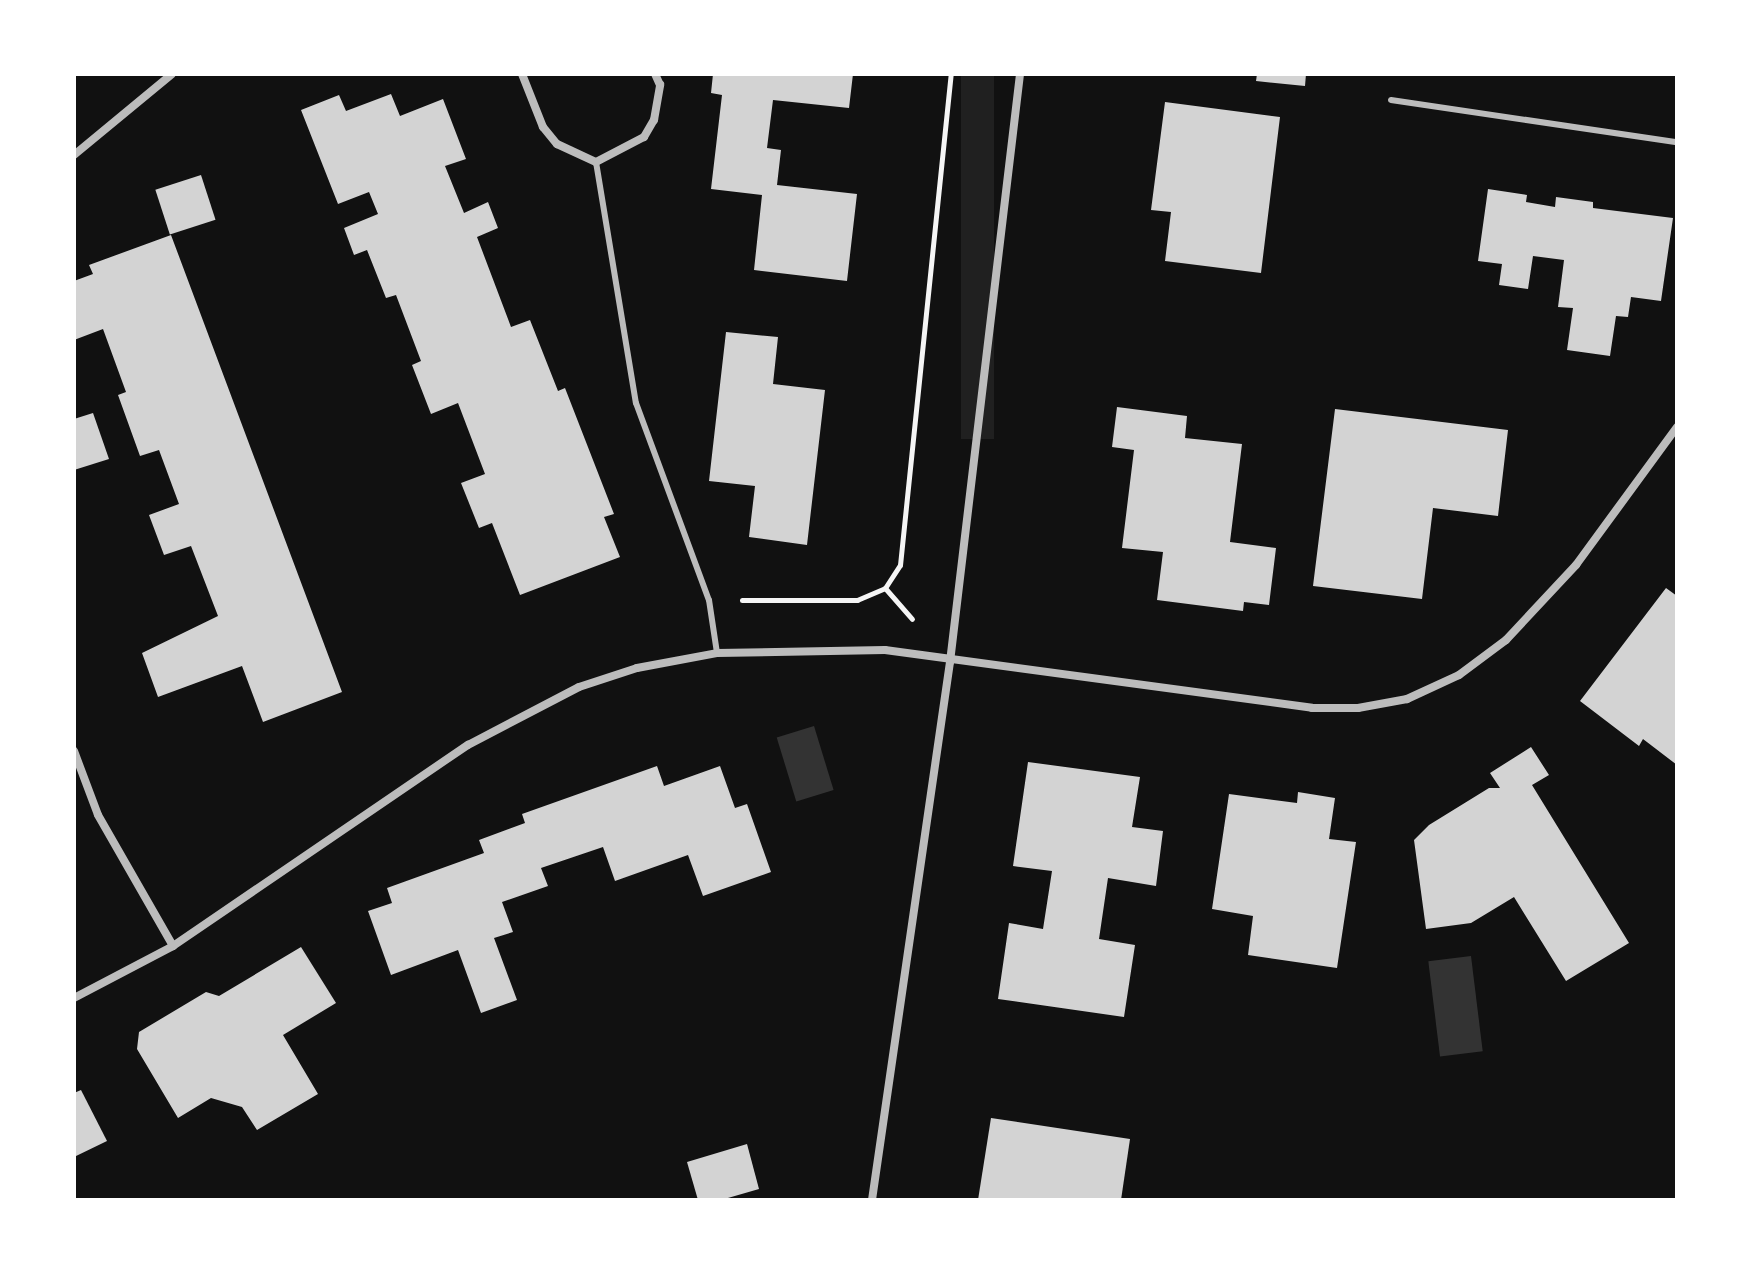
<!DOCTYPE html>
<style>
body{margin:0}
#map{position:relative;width:1751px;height:1274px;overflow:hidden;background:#111;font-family:"Public Sans",sans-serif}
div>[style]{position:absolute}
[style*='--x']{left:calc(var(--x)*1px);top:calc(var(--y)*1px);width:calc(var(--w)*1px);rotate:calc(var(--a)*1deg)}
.green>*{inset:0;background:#202020;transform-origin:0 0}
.water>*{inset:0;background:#333;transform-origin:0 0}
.building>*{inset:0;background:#d3d3d3;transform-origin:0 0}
.path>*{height:5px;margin:-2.5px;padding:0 2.5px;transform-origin:2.5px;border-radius:2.5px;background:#f5f5f5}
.service>*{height:6px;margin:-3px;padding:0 3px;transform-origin:3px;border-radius:3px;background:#bcbcbc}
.minor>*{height:8px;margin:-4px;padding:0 4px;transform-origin:4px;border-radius:4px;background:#bcbcbc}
span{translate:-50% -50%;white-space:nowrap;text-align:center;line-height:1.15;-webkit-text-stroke:8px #fff;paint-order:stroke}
.frame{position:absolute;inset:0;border:76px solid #fff;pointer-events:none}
</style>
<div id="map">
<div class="green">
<i style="left:961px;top:74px;width:33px;height:365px"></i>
</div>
<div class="water">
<i style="left:814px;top:726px;width:67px;height:39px;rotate:73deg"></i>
<i style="left:1471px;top:956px;width:96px;height:43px;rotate:83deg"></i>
</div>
<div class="building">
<i style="clip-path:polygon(713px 74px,853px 74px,849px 108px,773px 100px,767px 148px,781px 150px,777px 185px,857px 194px,847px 281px,754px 270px,762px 195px,711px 189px,722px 95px,711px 93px)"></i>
<i style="clip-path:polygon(1257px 74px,1306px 74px,1305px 86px,1256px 81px)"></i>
<i style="clip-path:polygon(391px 94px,400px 116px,443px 99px,466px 159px,445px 166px,464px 213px,488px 202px,498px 228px,477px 237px,511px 327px,530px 320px,558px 391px,565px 388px,614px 514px,604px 517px,620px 557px,520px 595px,492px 523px,479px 528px,461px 483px,485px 474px,458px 403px,431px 414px,412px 365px,421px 361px,396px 295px,386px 298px,367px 250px,354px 255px,344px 228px,378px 214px,369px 192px,338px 204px,301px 110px,339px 95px,346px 111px)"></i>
<i style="clip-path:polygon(1165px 102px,1280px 117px,1261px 273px,1165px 261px,1171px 212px,1151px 210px)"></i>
<i style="left:201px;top:175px;width:47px;height:48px;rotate:72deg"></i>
<i style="clip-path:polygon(1488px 189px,1527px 195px,1526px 202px,1555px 207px,1556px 197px,1593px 202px,1593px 208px,1673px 218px,1661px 301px,1631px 297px,1628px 317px,1616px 316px,1610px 356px,1567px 350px,1573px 308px,1558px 307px,1564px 260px,1533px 256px,1528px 289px,1499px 285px,1502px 264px,1478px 261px)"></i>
<i style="clip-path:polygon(171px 235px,342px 692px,263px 722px,242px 666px,158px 697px,142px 653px,218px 616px,191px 546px,164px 555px,149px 515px,179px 504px,159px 450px,140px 456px,118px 395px,126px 392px,103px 329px,74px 340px,74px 281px,93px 274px,89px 265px)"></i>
<i style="clip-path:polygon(726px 332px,778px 337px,773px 384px,825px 390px,807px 545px,749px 537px,755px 486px,709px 481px)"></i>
<i style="clip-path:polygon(1117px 407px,1187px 416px,1185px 438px,1242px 444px,1230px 542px,1276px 548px,1269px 605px,1244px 602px,1243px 611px,1157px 600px,1163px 552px,1122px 548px,1134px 450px,1112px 447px)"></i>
<i style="clip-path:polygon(1335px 409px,1508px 430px,1498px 516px,1433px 508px,1422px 599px,1313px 586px)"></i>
<i style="clip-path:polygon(93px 413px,109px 459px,74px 470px,74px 419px)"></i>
<i style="clip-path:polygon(1666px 588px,1677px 596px,1677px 765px,1643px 739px,1639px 746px,1580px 701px)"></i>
<i style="clip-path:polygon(1531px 747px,1549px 775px,1532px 785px,1629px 943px,1566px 981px,1514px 897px,1471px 923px,1426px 929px,1414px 840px,1429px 825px,1489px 788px,1500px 788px,1490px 773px)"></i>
<i style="clip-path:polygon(1028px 762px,1140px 777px,1132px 827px,1163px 831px,1156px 886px,1108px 878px,1099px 939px,1135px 945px,1124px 1017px,998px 999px,1009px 923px,1043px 929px,1052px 871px,1013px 866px)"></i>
<i style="clip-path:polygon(657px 766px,664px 786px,720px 766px,735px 808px,747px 804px,771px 872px,703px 896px,688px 855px,615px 881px,603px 847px,541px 868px,548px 886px,502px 902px,513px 932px,494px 938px,517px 1000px,481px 1013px,458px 950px,391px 975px,368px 911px,392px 903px,387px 888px,484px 853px,479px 840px,525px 823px,522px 814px)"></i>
<i style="clip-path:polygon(1298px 792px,1335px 798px,1329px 839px,1356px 842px,1337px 968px,1248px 955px,1253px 916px,1212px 909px,1229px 794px,1297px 803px)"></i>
<i style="clip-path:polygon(301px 947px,336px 1003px,283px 1035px,318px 1094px,257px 1130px,242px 1107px,211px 1098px,178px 1118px,137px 1049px,139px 1032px,206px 992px,219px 996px)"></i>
<i style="clip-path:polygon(81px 1090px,107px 1141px,74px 1157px,74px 1093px)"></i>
<i style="clip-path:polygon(991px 1118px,1130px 1139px,1121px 1200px,978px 1200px)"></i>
<i style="clip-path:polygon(747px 1144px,759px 1189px,721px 1200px,698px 1200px,687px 1162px)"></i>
</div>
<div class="path">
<i style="--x:885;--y:588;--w:41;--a:48.9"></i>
<i style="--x:742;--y:600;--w:115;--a:0"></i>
<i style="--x:857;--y:600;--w:30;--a:-23"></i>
<i style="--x:885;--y:588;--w:27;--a:-57"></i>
<i style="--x:900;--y:565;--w:494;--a:-84.1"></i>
</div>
<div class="service">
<i style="--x:1391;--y:100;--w:289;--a:8.4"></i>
<i style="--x:596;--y:162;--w:244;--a:80.6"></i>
<i style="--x:636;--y:403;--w:210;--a:69.7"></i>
<i style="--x:709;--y:600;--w:54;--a:81.4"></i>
</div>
<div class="minor">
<i style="--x:522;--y:74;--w:57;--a:68.4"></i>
<i style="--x:543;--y:127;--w:22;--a:51"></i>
<i style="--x:557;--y:144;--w:43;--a:24.8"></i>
<i style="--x:596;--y:162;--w:54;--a:-27.5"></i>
<i style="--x:644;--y:137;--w:20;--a:-60"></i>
<i style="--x:654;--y:120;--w:36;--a:-80"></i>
<i style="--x:660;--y:85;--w:12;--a:-114"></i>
<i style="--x:74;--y:155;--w:127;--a:-39.6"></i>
<i style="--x:74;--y:751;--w:68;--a:69.4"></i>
<i style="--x:98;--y:815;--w:151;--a:60.2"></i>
<i style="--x:74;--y:998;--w:112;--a:-27.7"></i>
<i style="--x:173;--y:946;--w:357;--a:-34.3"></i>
<i style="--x:468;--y:745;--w:125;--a:-27.6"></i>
<i style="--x:579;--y:687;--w:61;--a:-18.1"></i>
<i style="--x:637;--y:668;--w:81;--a:-10.6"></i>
<i style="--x:717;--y:653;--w:168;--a:-1"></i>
<i style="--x:885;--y:650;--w:431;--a:7.7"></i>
<i style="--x:1312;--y:708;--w:46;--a:0"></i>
<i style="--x:1358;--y:708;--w:50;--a:-10.4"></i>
<i style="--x:1407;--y:699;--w:57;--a:-24.8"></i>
<i style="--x:1459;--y:675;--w:59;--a:-36.7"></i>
<i style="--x:1506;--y:640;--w:103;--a:-47"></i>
<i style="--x:1576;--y:565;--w:171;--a:-53.8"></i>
<i style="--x:872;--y:1200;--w:544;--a:-81.75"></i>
<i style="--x:950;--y:662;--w:592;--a:-83.21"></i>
</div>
<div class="frame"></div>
</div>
